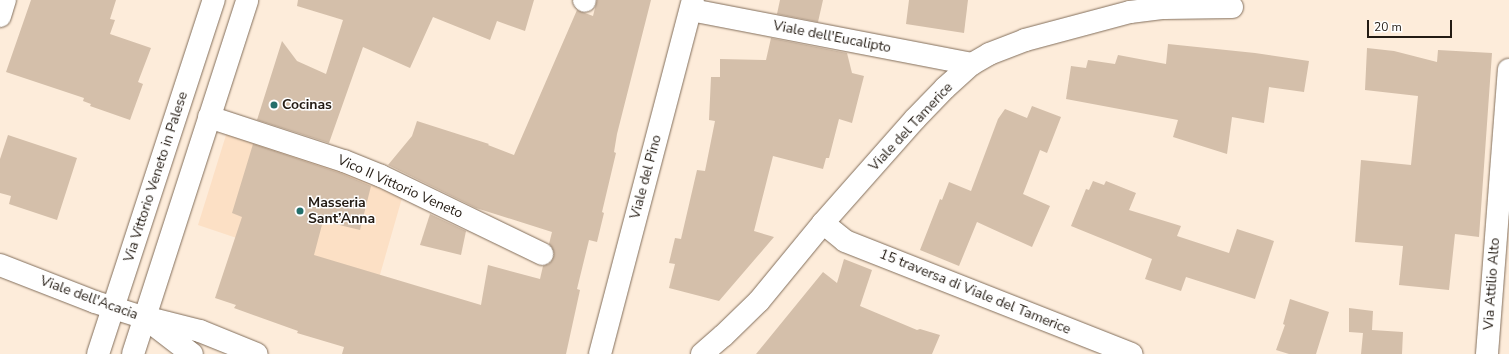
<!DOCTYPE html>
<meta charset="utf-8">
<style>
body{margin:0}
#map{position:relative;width:1509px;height:354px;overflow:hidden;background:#fdecda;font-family:"Nunito Sans",sans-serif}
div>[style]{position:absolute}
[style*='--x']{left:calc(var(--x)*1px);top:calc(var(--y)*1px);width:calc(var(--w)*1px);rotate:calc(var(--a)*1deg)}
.built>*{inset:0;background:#fce0c5}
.building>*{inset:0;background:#d4bfaa}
.roads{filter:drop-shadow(0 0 1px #826e5b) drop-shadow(0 0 1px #826e5b)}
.street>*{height:22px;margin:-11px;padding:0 11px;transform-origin:11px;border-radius:11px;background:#fff}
.dots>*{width:11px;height:11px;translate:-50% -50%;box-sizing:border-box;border:2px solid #fff;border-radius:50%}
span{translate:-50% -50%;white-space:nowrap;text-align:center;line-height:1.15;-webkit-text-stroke:3px #fff;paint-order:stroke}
.street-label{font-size:14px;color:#231b13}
.poi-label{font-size:14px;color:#231b13;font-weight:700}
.left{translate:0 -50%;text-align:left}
.scale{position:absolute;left:1367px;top:20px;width:85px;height:18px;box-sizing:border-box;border:2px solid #231b13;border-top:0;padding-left:5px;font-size:12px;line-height:14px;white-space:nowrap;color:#231b13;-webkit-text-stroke:3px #fff;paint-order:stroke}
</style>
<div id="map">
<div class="built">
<i style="clip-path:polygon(227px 132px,335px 168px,402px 198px,377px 285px,198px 225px)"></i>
</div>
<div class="building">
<i style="clip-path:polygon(31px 0,116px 0,110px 19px,115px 20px,110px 34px,151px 48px,138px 82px,143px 84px,130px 120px,90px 106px,91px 104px,83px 101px,84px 98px,6px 72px)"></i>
<i style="clip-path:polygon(298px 0,534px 0,525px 31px,497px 21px,490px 40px,433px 17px,410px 68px,363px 47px,329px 143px,257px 120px,282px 41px,297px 61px,326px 74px,343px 20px,297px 6px)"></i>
<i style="clip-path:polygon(597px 0,651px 0,617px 134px,614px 152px,616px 153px,602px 212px,604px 213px,597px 242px,589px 240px,577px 289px,580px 290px,566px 354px,342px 354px,344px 347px,297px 333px,298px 331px,234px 308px,236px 305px,215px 298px,242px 217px,232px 213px,253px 144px,340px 173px,371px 186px,360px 230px,323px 221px,314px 255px,481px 305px,488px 265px,540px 279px,543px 266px,549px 264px,553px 259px,554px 253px,549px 244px,552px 232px,476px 208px,388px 165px,412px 136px,417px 121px,489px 144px,488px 145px,514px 155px,577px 10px,593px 16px)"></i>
<i style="clip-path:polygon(780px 0,823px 0,818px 22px,777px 14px)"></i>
<i style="clip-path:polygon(909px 0,968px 0,964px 33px,906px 24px)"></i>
<i style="clip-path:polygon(771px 38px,847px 53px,852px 73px,864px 76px,852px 123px,839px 119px,829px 158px,826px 158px,823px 169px,773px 156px,754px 231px,774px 237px,719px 301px,669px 288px,675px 264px,669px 263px,675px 238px,681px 239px,697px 170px,705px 171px,715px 121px,709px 120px,711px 77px,720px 77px,720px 59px,766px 60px)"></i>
<i style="clip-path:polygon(1168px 44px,1255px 53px,1309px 61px,1304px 92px,1269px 87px,1264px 123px,1232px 117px,1227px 154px,1173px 137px,1178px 120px,1066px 99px,1071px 66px,1086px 68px,1088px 60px,1115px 64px,1118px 55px,1166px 64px)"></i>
<i style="clip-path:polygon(1367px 48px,1394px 51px,1437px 62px,1438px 50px,1492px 53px,1479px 237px,1455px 234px,1449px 290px,1399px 285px,1403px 246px,1355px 242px,1361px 160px,1411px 165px,1418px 96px,1365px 90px)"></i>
<i style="clip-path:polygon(1032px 106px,1061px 117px,1047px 153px,1040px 150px,1023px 194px,1050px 206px,1032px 247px,977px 222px,959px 266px,920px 250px,940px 199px,942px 200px,949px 182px,971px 191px,998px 119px,1005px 109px,1027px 118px)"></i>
<i style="clip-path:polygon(8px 135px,77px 158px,57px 220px,9px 204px,11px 196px,0 193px,0 159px)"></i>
<i style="clip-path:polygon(1093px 181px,1104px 185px,1106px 181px,1136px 193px,1129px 210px,1181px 226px,1177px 236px,1229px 253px,1237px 229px,1274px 241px,1255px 299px,1186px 277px,1181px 291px,1145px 279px,1152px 259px,1071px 226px,1086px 189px,1089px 190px)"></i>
<i style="clip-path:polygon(430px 214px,466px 231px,461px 255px,420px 245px)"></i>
<i style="clip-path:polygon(844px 259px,872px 270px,860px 306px,917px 330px,920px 329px,940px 335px,932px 354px,756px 354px,823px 272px,837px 283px)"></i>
<i style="clip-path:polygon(1290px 299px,1329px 312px,1316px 354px,1289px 354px,1276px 350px,1285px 325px,1283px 324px)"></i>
<i style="clip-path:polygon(1349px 308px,1373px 311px,1372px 330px,1403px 332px,1402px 354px,1361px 354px,1363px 333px,1349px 332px)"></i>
</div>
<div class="roads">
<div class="street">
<i style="--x:584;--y:0;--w:1;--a:45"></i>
<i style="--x:691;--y:10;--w:286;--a:10.9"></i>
<i style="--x:0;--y:16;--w:17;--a:-73"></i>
<i style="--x:209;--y:117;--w:142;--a:18.1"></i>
<i style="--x:344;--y:161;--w:40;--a:22"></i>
<i style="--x:381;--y:176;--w:179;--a:25.8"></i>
<i style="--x:823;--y:223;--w:28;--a:39"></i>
<i style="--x:845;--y:241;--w:308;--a:21.5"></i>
<i style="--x:0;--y:265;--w:102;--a:21.3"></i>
<i style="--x:95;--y:302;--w:52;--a:17.7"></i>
<i style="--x:145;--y:318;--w:59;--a:37.5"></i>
<i style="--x:152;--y:319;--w:49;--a:14"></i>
<i style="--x:200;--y:331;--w:61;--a:22"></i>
<i style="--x:98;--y:354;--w:373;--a:-71.9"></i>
<i style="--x:133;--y:354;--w:372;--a:-72.1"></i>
<i style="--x:600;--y:354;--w:366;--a:-75.3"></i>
<i style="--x:702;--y:354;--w:28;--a:-41"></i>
<i style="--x:723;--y:336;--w:50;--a:-44.2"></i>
<i style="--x:759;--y:301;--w:101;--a:-50.6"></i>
<i style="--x:823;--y:223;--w:139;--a:-48.5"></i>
<i style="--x:915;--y:119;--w:43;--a:-45.9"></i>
<i style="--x:945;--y:88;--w:36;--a:-42"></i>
<i style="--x:972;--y:64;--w:20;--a:-30"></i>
<i style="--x:989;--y:54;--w:39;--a:-21"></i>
<i style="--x:1025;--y:40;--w:109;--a:-14.9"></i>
<i style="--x:1130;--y:12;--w:34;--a:-7"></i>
<i style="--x:1164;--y:8;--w:68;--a:-0.8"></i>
<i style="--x:1487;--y:354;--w:285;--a:-85.6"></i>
</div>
</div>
<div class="dots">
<i style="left:274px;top:105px;background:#246f6b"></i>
<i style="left:300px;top:211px;background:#246f6b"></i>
</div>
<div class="street-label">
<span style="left:832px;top:37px;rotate:11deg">Viale dell'Eucalipto</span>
<span style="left:911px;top:127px;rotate:-47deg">Viale del Tamerice</span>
<span style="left:156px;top:177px;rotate:-72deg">Via Vittorio Veneto in Palese</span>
<span style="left:646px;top:177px;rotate:-75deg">Viale del Pino</span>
<span style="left:400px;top:187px;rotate:24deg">Vico II Vittorio Veneto</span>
<span style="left:1492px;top:284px;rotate:-86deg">Via Attilio Alto</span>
<span style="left:975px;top:292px;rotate:22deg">15 traversa di Viale del Tamerice</span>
<span style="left:89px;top:298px;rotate:20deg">Viale dell'Acacia</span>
</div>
<div class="poi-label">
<span class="left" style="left:282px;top:105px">Cocinas</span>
<span class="left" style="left:308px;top:211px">Masseria<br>Sant’Anna</span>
</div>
<div class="scale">20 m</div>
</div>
